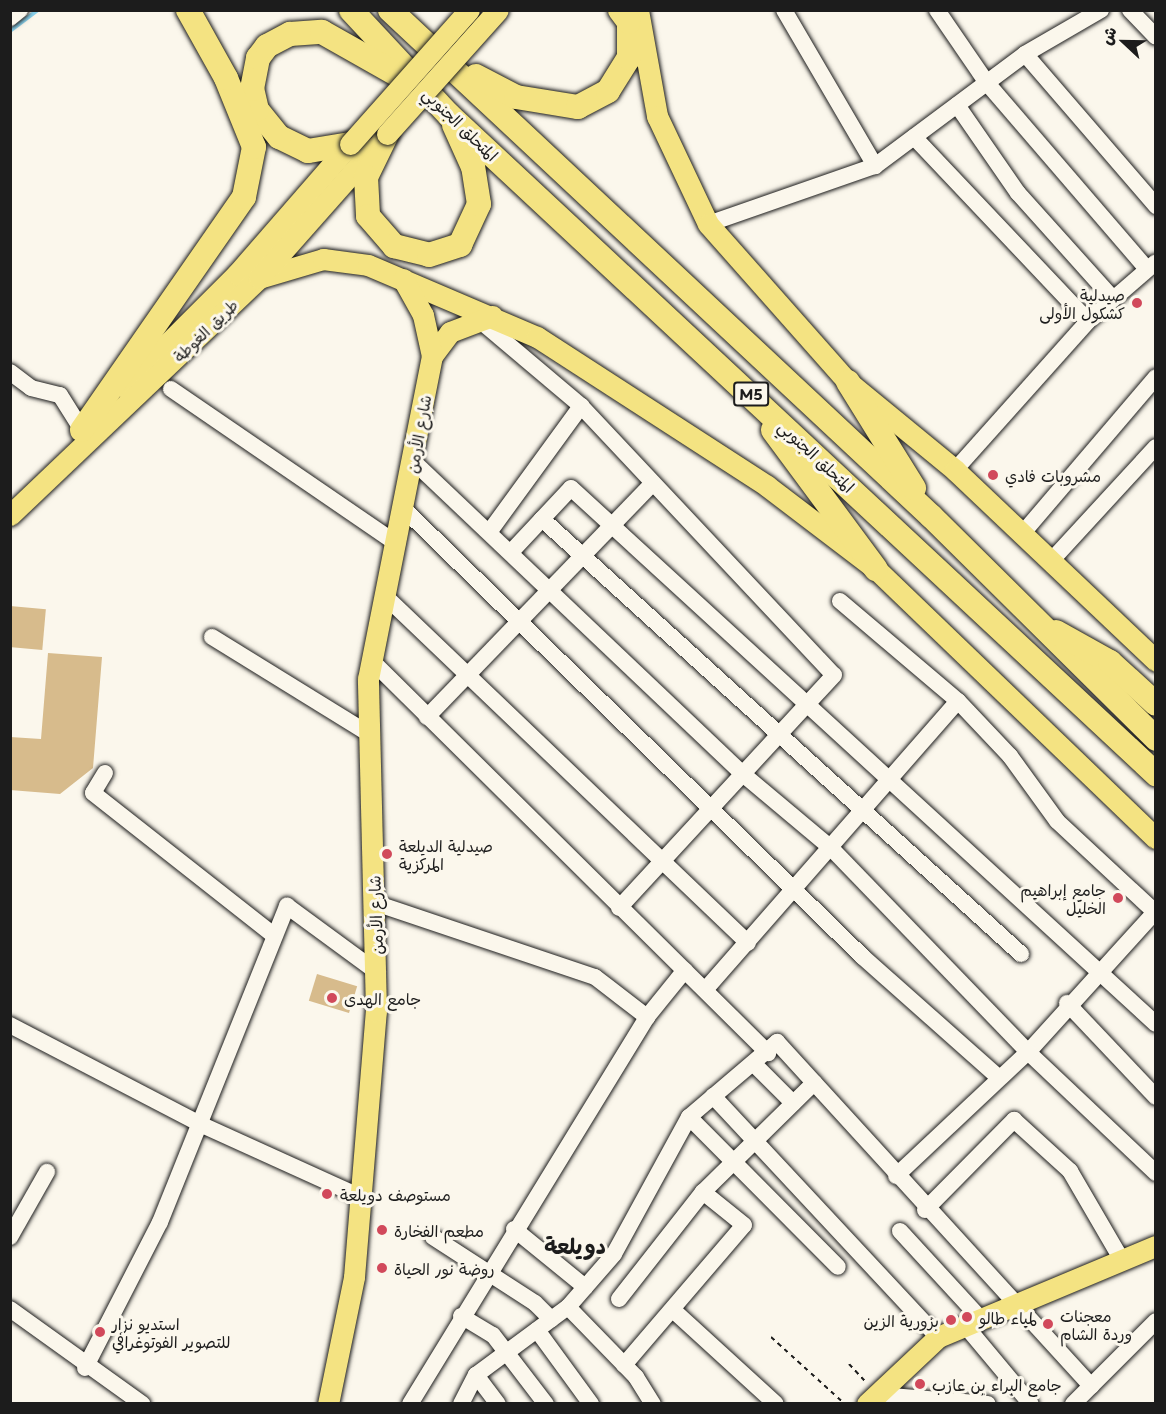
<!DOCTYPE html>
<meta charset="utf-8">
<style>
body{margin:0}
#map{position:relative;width:1166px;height:1414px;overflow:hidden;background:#fbf7ec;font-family:"Playpen Sans","Playpen Sans Arabic",sans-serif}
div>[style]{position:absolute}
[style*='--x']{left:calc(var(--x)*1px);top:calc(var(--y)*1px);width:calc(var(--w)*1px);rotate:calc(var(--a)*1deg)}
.stream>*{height:4px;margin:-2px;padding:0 2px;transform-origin:2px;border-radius:2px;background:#88cfe9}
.building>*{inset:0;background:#d7bb8c;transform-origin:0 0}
.path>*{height:2px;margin-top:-1px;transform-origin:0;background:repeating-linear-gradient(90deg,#1c1c1c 0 4.5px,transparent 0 9px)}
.roads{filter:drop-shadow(0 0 2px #1c1c1c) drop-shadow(0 0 2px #1c1c1c)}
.minor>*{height:16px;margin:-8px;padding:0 8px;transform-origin:8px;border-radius:8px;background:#fbf7ec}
.major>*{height:21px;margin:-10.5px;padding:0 10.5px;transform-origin:10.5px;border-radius:10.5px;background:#f4e382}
.highway>*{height:24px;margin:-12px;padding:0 12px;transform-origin:12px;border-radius:12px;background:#f4e382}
.bridges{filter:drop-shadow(0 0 2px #1c1c1c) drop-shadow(0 0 2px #1c1c1c)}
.major-bridge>*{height:21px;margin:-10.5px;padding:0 10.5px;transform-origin:10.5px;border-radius:10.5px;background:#f4e382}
.dots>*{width:16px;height:16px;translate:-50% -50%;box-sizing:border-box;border:3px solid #fbf7ec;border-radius:50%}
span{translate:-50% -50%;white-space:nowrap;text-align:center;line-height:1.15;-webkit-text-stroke:6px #fbf7ec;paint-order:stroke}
.shield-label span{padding:2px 4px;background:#fbf7ec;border:2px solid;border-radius:4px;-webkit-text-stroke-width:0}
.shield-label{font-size:15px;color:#1c1c1c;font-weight:700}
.street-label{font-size:16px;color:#1c1c1c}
.poi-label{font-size:16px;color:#1c1c1c}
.right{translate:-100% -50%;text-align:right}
.left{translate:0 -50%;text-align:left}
.district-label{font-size:22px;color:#1c1c1c;font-weight:700}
.frame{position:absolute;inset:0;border:12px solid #1c1c1c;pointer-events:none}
.north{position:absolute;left:1094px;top:12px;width:60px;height:60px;-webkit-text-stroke:4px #fbf7ec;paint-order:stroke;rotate:292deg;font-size:16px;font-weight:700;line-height:24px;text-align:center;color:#1c1c1c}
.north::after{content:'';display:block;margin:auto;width:21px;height:27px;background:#1c1c1c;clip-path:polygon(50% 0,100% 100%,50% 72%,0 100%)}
</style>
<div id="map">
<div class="stream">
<i style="--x:10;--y:31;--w:35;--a:-37"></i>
</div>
<div class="building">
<i style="left:10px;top:606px;width:36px;height:41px;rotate:5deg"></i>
<i style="clip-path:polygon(48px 653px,102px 657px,93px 768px,60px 794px,10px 790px,10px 737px,41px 739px)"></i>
<i style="left:317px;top:974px;width:42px;height:28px;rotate:17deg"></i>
</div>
<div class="path">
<i style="--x:771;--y:1337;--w:100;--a:42.2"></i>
<i style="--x:849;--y:1364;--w:25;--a:47"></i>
</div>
<div class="roads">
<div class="minor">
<i style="--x:784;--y:10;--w:181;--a:59.7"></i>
<i style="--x:937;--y:10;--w:88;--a:55.6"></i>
<i style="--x:987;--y:83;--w:245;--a:49.3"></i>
<i style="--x:1130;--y:10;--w:37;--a:46"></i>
<i style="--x:10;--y:18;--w:13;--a:-39"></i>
<i style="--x:1025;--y:54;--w:201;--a:49.2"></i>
<i style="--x:957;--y:105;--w:107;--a:55.3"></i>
<i style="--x:1018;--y:193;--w:142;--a:48.1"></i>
<i style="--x:914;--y:137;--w:253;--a:46.6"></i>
<i style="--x:708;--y:224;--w:177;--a:-19.2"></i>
<i style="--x:875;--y:166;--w:187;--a:-36.7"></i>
<i style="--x:1025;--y:54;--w:88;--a:-30.1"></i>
<i style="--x:477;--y:318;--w:136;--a:40.2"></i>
<i style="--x:581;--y:406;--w:369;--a:46.8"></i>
<i style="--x:834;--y:675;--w:317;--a:132.7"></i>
<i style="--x:10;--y:372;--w:26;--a:37"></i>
<i style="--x:31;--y:388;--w:30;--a:14"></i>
<i style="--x:60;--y:395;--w:41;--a:57.8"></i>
<i style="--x:171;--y:389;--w:274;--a:34.4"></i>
<i style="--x:414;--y:462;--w:455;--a:43.5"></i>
<i style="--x:744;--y:775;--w:114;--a:40"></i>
<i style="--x:831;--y:848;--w:284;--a:46"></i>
<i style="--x:1028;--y:1052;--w:176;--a:43.4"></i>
<i style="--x:955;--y:470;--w:200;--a:-48.2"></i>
<i style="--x:1088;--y:321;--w:89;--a:-40.9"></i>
<i style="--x:404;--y:509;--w:641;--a:44.31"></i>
<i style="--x:863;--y:957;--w:181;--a:41.6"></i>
<i style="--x:542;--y:519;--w:647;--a:42.24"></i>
<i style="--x:490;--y:531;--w:155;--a:-53.9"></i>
<i style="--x:1022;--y:534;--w:206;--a:-49.5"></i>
<i style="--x:512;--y:551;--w:86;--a:-46.9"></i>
<i style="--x:571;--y:488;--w:793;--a:42.5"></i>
<i style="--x:1051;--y:561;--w:155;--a:-47.4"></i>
<i style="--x:385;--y:596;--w:502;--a:43.71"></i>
<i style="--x:840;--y:601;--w:155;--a:40.3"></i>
<i style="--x:958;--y:701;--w:76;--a:46.6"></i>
<i style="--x:1010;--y:756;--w:80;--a:54.1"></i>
<i style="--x:1057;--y:821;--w:134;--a:42.9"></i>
<i style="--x:1155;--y:912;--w:189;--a:132.2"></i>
<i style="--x:1028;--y:1052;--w:181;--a:136.8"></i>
<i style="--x:212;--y:637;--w:181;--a:31.7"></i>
<i style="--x:371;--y:660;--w:559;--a:44.71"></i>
<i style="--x:427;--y:717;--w:324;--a:-46"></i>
<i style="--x:105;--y:773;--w:23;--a:121"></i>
<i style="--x:93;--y:793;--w:231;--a:38.2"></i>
<i style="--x:375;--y:903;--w:232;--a:18.6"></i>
<i style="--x:595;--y:977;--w:66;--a:37.6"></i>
<i style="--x:705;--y:990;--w:384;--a:-48.8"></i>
<i style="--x:1067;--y:1003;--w:129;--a:46.6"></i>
<i style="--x:10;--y:1025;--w:214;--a:27.5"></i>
<i style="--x:200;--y:1124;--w:177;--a:24.4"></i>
<i style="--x:755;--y:1065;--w:54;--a:45"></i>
<i style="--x:713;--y:1096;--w:330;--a:47"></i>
<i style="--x:689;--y:1117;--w:211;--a:45.2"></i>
<i style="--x:925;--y:1210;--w:127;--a:-45.3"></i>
<i style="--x:1014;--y:1120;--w:76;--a:42.3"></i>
<i style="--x:1070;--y:1171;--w:105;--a:59.8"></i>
<i style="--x:514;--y:1229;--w:92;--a:39.2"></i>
<i style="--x:900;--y:1231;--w:117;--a:47.4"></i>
<i style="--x:10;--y:1237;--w:75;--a:-60.4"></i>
<i style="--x:433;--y:1237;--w:121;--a:32.9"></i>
<i style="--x:535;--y:1303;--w:23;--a:45"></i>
<i style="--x:619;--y:1299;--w:136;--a:-51.9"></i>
<i style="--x:703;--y:1192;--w:156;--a:-44.5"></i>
<i style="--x:568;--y:1307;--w:98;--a:45.8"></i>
<i style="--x:636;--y:1377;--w:32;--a:58"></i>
<i style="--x:10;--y:1309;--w:163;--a:35.7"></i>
<i style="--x:673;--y:1310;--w:139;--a:42.4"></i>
<i style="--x:461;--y:1316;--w:37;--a:31"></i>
<i style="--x:493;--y:1335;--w:87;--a:52.5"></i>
<i style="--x:964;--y:1324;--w:104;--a:50.1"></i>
<i style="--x:537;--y:1330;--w:92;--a:53.9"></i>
<i style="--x:624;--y:1365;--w:184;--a:-49.4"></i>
<i style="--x:744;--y:1225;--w:53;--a:-141.2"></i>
<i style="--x:85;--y:1368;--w:164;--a:-62.8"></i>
<i style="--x:160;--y:1222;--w:341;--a:-68.1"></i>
<i style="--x:287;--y:906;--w:112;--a:36.3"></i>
<i style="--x:476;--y:1375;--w:36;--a:53"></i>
<i style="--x:879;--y:1395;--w:109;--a:4.7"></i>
<i style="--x:410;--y:1404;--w:454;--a:-58.5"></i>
<i style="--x:647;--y:1017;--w:60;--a:-51"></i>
<i style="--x:461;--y:1404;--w:33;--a:-63"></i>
<i style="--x:476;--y:1375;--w:114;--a:-36.5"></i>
<i style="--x:568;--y:1307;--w:70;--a:-49"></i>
<i style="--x:614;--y:1254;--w:156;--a:-61.3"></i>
<i style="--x:689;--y:1117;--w:116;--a:-40.4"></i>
<i style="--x:777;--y:1042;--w:466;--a:47.6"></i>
<i style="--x:1073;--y:1404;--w:117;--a:-45"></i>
</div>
<div class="major">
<i style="--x:638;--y:10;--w:108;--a:79.8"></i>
<i style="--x:657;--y:116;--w:119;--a:64.7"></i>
<i style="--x:708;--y:224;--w:211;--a:48.5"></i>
<i style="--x:848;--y:382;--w:139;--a:39.4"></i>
<i style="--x:955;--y:470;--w:277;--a:43.5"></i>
<i style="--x:259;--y:278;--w:67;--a:-16.5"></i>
<i style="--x:323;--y:259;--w:45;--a:7.6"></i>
<i style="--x:368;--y:265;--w:184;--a:23.1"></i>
<i style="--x:537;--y:337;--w:274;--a:32.9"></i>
<i style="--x:767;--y:486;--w:137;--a:37.3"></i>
<i style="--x:876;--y:569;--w:388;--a:43.9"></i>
<i style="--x:432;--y:356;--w:30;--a:-53"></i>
<i style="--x:450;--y:332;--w:45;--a:-20.9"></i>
<i style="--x:124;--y:387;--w:160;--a:-45"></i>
<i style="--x:237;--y:274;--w:172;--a:-49"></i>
<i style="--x:10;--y:515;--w:344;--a:-43.6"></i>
<i style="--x:259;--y:278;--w:175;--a:-48.5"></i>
<i style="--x:328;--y:1404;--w:130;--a:-78.4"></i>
<i style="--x:354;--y:1277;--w:267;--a:-85.3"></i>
<i style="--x:376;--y:1011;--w:332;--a:-91.4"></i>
<i style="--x:368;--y:679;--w:329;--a:-78.8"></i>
<i style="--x:432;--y:356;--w:42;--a:-102.4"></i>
<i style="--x:423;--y:315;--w:41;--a:-119.1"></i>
<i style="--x:867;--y:1404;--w:98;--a:-43.3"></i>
<i style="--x:938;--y:1337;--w:236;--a:-22.7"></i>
</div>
<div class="highway">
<i style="--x:351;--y:10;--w:144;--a:47"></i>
<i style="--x:449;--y:115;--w:967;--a:42.99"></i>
<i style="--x:390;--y:10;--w:741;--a:43.09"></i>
<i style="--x:931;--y:516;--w:317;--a:44.7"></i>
<i style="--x:476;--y:76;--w:45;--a:27.7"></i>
<i style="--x:516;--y:97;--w:63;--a:9.2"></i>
<i style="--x:578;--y:107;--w:34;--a:-28"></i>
<i style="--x:608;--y:91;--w:39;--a:-58"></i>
<i style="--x:629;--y:58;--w:36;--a:-90"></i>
<i style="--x:629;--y:22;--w:15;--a:-127"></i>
<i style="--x:387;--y:134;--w:48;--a:116"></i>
<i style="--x:366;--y:177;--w:39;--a:87"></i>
<i style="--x:368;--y:216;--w:40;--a:49"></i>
<i style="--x:394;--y:246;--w:36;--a:14"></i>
<i style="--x:429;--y:255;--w:33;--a:-18"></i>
<i style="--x:460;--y:245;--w:45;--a:-65.1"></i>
<i style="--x:479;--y:204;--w:37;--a:-99"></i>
<i style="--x:473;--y:167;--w:46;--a:-114.3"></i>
<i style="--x:350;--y:144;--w:43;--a:170.5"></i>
<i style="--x:308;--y:151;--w:32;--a:-154"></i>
<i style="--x:279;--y:137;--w:35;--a:-129"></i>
<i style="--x:257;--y:110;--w:22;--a:-103"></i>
<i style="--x:252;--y:89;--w:32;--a:-79"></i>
<i style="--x:258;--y:58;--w:15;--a:-53"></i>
<i style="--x:267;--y:46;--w:26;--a:-28"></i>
<i style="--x:290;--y:34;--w:32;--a:-4"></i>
<i style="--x:322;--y:32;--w:98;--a:29.5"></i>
<i style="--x:848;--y:382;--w:125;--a:58.1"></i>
<i style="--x:82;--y:430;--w:284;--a:-55.2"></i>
<i style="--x:244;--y:197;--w:51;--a:-78.7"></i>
<i style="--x:254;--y:147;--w:74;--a:-112.1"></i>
<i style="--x:226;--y:78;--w:78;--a:-119.2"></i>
<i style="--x:773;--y:430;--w:173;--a:53.5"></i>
<i style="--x:1056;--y:632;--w:62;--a:29.1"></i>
<i style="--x:1110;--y:662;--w:62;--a:42.4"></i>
</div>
</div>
<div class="bridges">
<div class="major-bridge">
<i style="--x:387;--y:134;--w:166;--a:-48.2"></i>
<i style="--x:350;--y:144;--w:179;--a:-48.4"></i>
</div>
</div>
<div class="dots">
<i style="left:1137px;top:303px;background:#d1495b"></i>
<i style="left:993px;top:475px;background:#d1495b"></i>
<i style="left:387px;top:854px;background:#d1495b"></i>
<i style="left:1118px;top:898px;background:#d1495b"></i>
<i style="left:332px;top:998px;background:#d1495b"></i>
<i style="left:327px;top:1194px;background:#d1495b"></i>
<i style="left:382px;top:1230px;background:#d1495b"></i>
<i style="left:382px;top:1268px;background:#d1495b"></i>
<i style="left:967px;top:1317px;background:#d1495b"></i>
<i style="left:951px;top:1320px;background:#d1495b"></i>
<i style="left:1048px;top:1324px;background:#d1495b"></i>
<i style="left:100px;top:1332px;background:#d1495b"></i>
<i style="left:920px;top:1384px;background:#d1495b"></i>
</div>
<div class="shield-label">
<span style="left:751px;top:394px">M5</span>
</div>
<div class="street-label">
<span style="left:461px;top:124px;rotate:44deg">المتحلق الجنوبي</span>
<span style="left:205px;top:330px;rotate:-44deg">طريق الغوطة</span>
<span style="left:418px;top:434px;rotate:-80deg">شارع الأرمن</span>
<span style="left:817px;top:456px;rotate:43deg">المتحلق الجنوبي</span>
<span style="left:375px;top:915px;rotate:-92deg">شارع الأرمن</span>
</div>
<div class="poi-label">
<span class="right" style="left:1125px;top:303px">صيدلية<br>كشكول الأولى</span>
<span class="left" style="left:1005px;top:475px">مشروبات فادي</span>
<span class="left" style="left:399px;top:854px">صيدلية الديلعة<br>المركزية</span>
<span class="right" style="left:1106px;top:898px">جامع إبراهيم<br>الخليل</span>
<span class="left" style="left:344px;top:998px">جامع الهدى</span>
<span class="left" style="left:340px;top:1194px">مستوصف دويلعة</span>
<span class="left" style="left:394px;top:1230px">مطعم الفخارة</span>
<span class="left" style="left:394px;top:1268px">روضة نور الحياة</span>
<span class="left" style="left:1060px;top:1324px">معجنات<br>وردة الشام</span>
<span class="left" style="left:979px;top:1317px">لمياء طالو</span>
<span class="right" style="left:939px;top:1320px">بزورية الزين</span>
<span class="left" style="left:112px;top:1332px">استديو نزار<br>للتصوير الفوتوغرافي</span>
<span class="left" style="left:932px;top:1384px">جامع البراء بن عازب</span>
</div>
<div class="district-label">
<span style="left:575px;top:1245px">دويلعة</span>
</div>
<div class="frame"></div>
<div class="north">ش</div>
</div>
